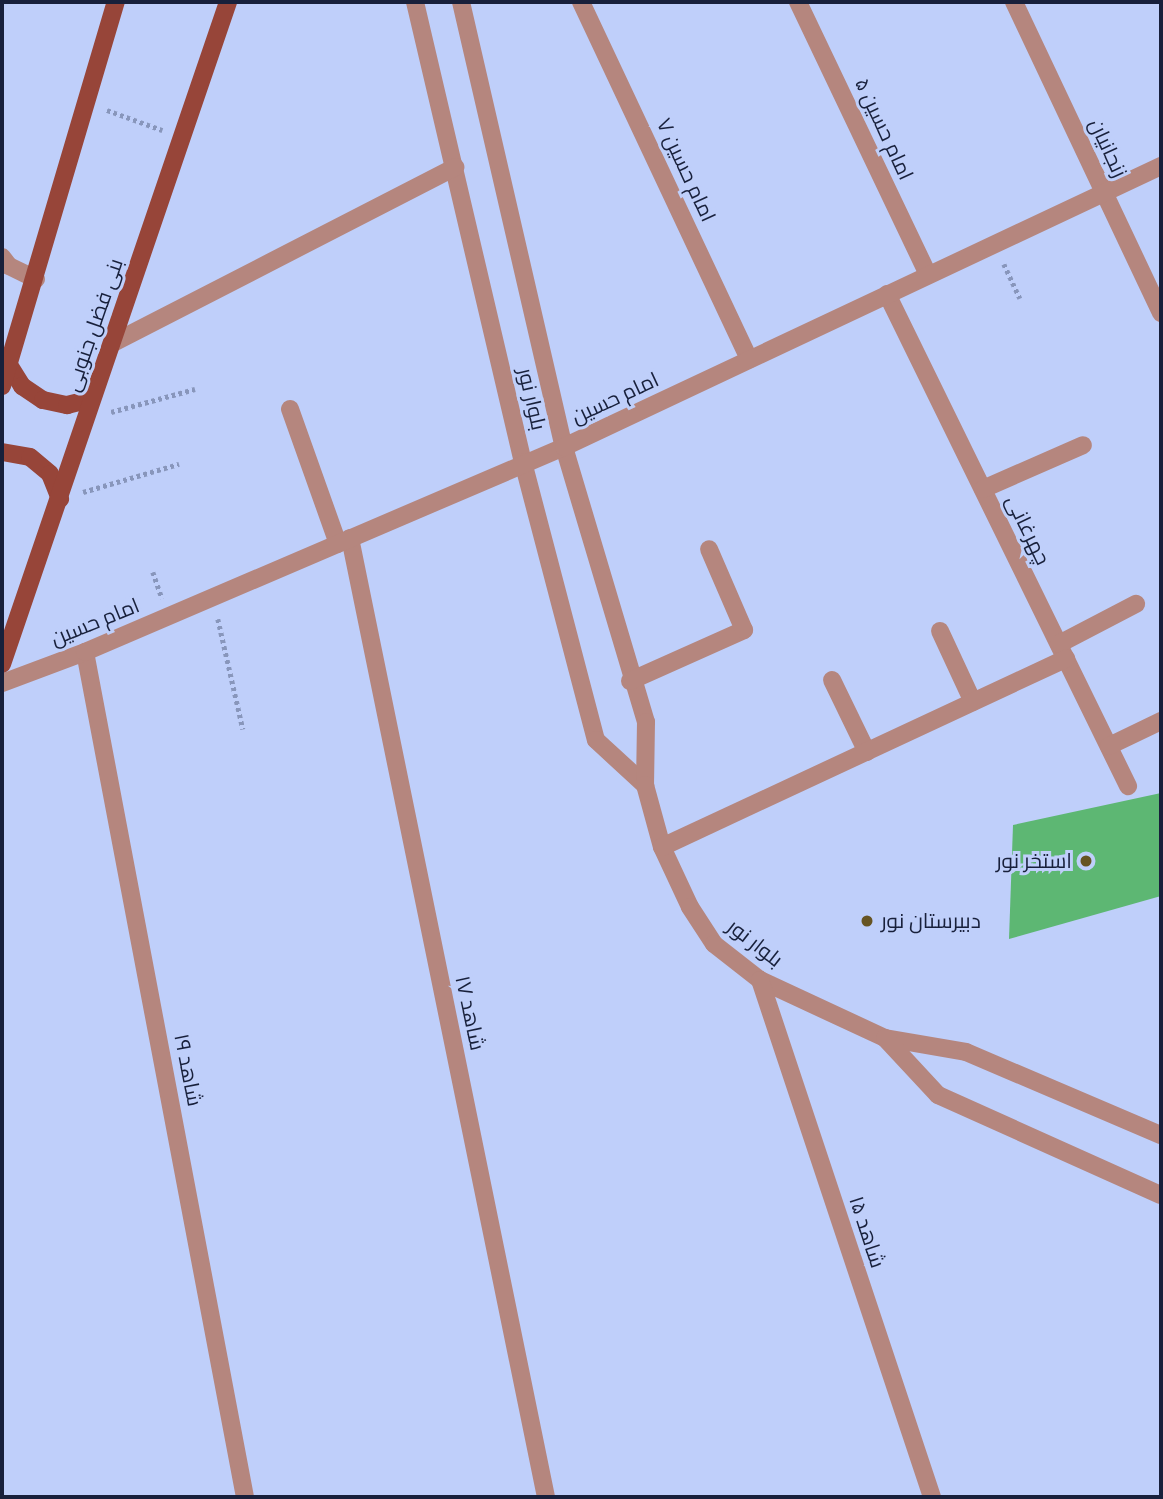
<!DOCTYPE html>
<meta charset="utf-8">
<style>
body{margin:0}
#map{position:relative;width:1163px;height:1499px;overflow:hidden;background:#bfcffa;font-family:Georgia,Cairo,serif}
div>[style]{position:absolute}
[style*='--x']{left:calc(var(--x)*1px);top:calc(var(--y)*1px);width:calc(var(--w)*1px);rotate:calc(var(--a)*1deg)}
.water>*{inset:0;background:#5db773}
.path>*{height:4.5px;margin-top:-2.25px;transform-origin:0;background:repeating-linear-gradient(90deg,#8896bb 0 3.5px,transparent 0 7px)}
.minor>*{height:18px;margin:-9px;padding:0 9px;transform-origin:9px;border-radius:9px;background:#b5867e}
.major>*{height:18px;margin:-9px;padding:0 9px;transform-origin:9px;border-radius:9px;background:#974539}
.dots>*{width:19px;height:19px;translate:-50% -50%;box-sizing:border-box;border:4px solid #bfcffa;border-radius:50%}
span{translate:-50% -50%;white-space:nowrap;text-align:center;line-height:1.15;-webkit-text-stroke:6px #bfcffa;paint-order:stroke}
.street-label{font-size:21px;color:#18203b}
.poi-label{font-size:21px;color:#18203b}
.right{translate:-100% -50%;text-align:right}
.left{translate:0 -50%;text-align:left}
.frame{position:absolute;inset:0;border:4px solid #18203b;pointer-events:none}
</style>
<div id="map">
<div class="water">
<i style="clip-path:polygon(1161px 793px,1161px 896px,1009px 939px,1013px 825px)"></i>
</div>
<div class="path">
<i style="--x:107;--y:110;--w:59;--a:20"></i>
<i style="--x:1004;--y:264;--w:38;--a:65"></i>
<i style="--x:111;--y:412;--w:87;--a:-15.3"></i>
<i style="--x:83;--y:492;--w:100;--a:-16.3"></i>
<i style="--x:153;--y:572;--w:28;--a:71"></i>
<i style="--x:218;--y:619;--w:113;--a:77.2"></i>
</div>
<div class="minor">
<i style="--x:415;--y:2;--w:473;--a:76.8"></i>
<i style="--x:523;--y:462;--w:287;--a:75.3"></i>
<i style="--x:596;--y:740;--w:67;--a:42.6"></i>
<i style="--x:461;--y:2;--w:457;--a:77"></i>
<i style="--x:564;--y:447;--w:287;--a:73.4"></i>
<i style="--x:646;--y:722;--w:63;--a:90.9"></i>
<i style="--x:645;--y:785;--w:64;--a:74.7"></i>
<i style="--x:662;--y:847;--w:66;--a:65"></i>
<i style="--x:690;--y:907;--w:44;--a:57"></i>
<i style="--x:714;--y:944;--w:58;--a:38"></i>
<i style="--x:760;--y:980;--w:138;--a:24.9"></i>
<i style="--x:885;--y:1038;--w:82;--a:9.8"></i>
<i style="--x:966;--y:1052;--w:212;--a:23.1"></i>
<i style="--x:581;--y:2;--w:395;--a:64.8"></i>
<i style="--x:798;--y:2;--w:302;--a:64.5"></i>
<i style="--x:1014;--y:2;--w:344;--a:64.7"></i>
<i style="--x:2;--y:257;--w:11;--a:52"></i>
<i style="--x:9;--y:266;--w:30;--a:26"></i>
<i style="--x:887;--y:294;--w:548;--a:63.9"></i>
<i style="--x:113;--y:343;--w:385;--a:-27.2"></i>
<i style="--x:290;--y:409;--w:143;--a:70.4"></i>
<i style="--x:983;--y:489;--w:109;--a:-23.7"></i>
<i style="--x:350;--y:538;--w:979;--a:78.45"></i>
<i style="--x:940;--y:631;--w:78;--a:65.1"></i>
<i style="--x:1059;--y:644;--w:87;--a:-27.5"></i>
<i style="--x:85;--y:652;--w:860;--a:79.28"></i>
<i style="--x:832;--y:680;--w:80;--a:64.1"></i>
<i style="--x:630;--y:681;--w:125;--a:-24.1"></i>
<i style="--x:744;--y:630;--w:88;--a:-113.4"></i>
<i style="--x:2;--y:683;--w:89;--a:-20.5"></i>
<i style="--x:85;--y:652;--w:521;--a:-23.17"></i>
<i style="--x:564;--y:447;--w:660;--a:-25.21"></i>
<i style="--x:1109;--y:746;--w:58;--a:-25.7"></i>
<i style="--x:662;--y:847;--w:446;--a:-25"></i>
<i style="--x:760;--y:980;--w:545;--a:71.6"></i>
<i style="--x:885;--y:1038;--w:78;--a:47.1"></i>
<i style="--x:938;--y:1095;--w:244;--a:24.2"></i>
</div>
<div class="major">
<i style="--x:9;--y:365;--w:25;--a:58"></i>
<i style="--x:22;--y:386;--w:25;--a:34"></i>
<i style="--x:43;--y:400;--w:25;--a:12"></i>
<i style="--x:67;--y:405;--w:25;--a:-14"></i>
<i style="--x:2;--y:386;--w:401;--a:-73.5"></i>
<i style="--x:2;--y:452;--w:28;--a:10"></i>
<i style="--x:30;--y:457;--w:26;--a:40"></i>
<i style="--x:50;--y:474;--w:27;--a:68"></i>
<i style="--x:2;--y:664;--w:700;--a:-71.15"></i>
</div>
<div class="dots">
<i style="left:1086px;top:861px;background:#665422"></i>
<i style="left:867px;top:921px;background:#665422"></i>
</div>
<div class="street-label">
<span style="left:884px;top:129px;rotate:65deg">امام حسین ۵</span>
<span style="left:1108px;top:148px;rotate:65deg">زنجانیان</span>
<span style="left:686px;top:170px;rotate:65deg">امام حسین ۷</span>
<span style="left:94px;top:325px;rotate:-71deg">بنی فضل جنوبی</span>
<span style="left:615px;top:398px;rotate:-25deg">امام حسین</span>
<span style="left:532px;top:399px;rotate:77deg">بلوار نور</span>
<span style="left:1028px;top:530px;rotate:64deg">چهرغانی</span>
<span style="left:95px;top:622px;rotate:-22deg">امام حسین</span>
<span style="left:755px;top:943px;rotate:38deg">بلوار نور</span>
<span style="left:470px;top:1013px;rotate:78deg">شاهد ۱۷</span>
<span style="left:188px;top:1070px;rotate:79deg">شاهد ۱۹</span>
<span style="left:867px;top:1232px;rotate:72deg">شاهد ۱۵</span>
</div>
<div class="poi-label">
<span class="right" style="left:1072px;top:861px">استخر نور</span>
<span class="left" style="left:881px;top:921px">دبیرستان نور</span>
</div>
<div class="frame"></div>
</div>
